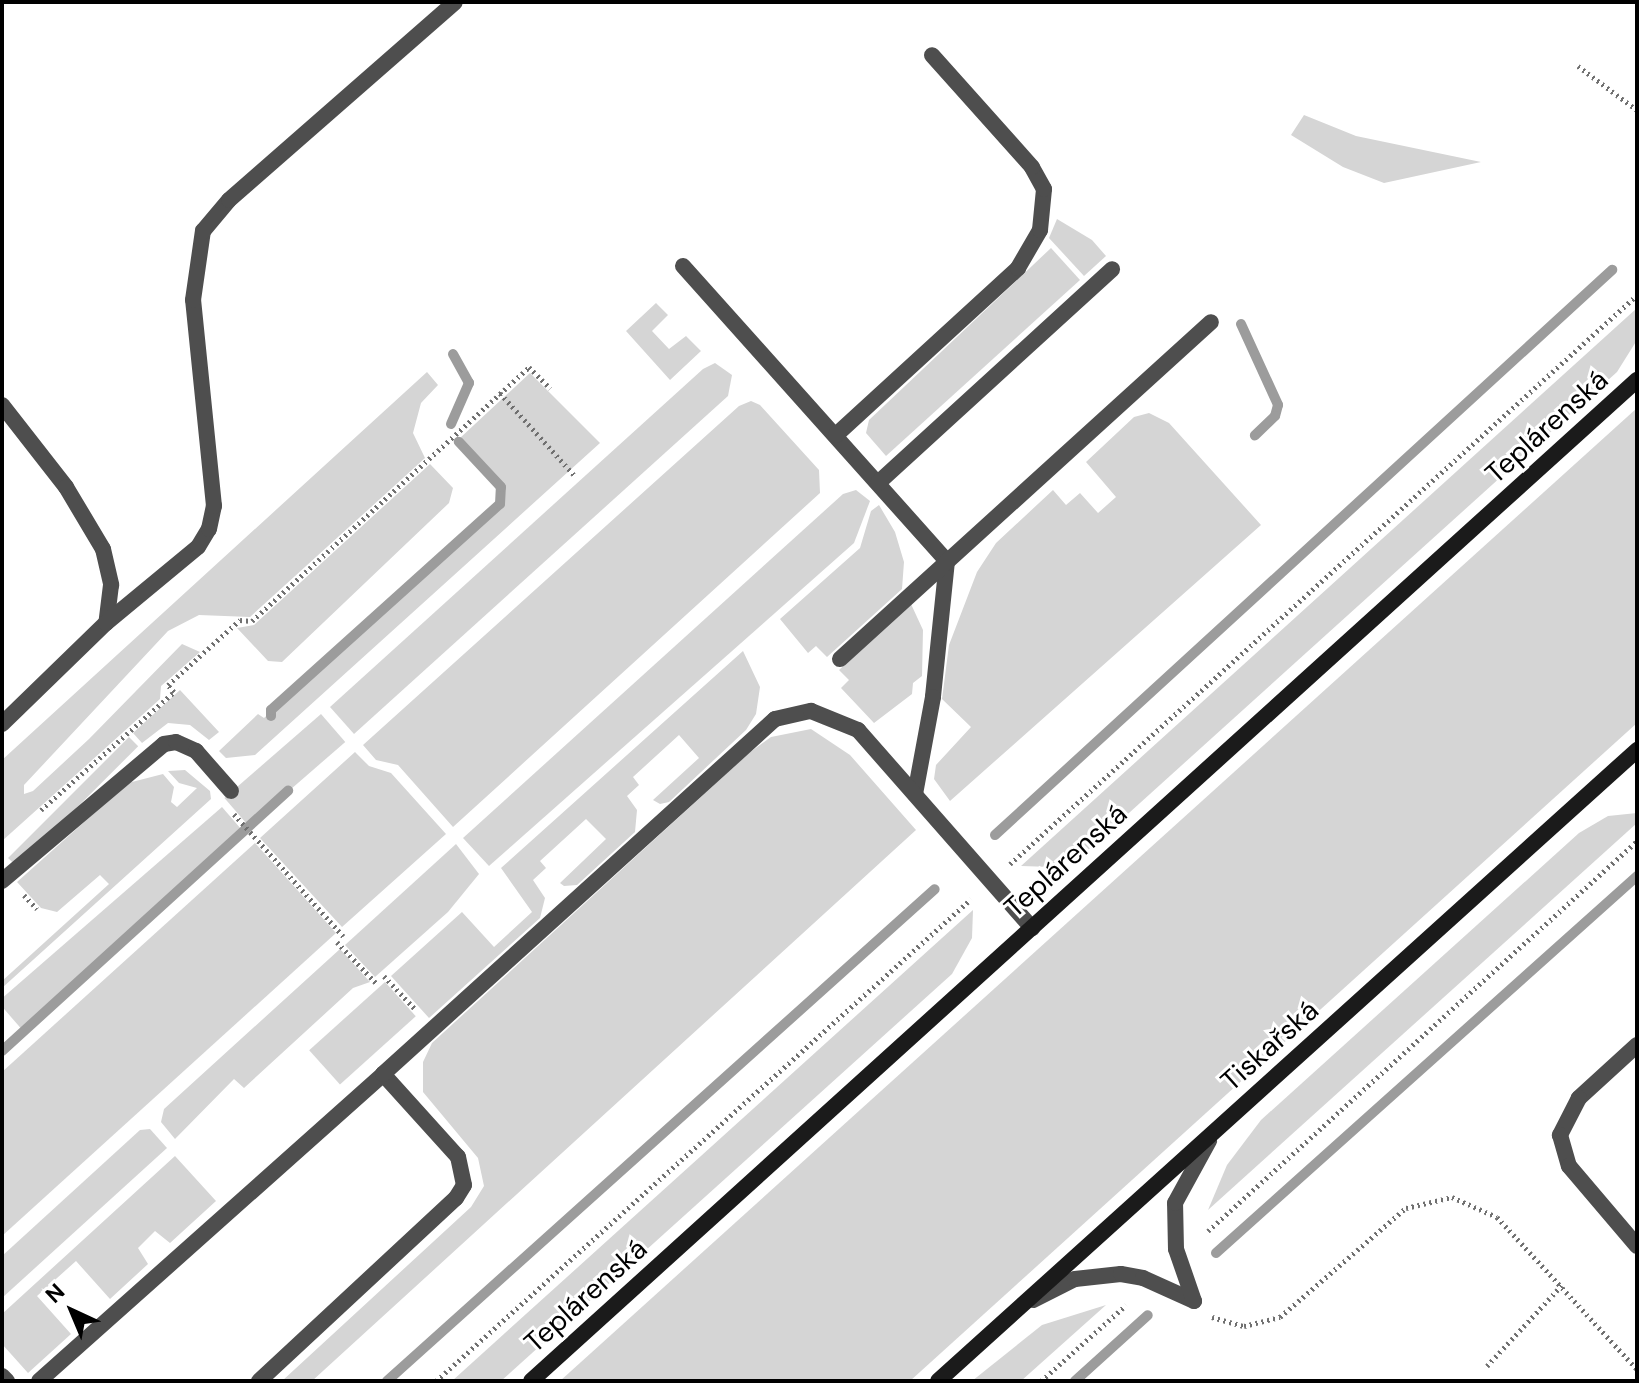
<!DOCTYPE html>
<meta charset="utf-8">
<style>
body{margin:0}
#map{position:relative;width:1639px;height:1383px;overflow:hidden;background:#fff;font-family:"DM Sans",sans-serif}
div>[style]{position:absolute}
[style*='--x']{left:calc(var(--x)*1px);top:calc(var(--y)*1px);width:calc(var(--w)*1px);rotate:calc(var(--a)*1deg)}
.green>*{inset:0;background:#d5d5d5;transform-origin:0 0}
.stream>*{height:10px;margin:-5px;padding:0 5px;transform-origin:5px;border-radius:5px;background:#9c9c9c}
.path>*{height:5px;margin-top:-2.5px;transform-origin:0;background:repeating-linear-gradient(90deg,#707070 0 2px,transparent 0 6px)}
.lane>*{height:16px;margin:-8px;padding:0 8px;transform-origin:8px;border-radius:8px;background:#4e4e4e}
.secondary>*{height:16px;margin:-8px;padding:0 8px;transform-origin:8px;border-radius:8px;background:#1b1b1b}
span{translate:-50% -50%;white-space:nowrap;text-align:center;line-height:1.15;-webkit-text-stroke:6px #fff;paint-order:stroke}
.street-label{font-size:28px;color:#000}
.frame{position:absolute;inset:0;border:4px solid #000;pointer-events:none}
.north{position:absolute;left:32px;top:1271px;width:80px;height:80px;-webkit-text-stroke:6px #fff;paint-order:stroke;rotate:316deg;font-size:22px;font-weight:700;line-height:32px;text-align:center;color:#000}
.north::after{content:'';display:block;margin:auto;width:28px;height:36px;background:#000;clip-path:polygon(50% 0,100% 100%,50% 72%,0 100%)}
</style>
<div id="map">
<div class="green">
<i style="clip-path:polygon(1304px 115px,1356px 136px,1481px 162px,1384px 183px,1343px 167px,1291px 135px)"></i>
<i style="clip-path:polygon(1057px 219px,1092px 240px,1106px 256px,1084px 276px,1049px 238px)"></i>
<i style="clip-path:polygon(1051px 248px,1080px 280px,886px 456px,866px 433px,869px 420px)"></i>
<i style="clip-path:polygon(656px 303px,668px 315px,652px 331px,669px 349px,686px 336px,701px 351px,670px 380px,626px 331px)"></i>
<i style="clip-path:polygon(1637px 308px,1637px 340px,1617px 372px,1088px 850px,1052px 867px,1021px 866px)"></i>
<i style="clip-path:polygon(715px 363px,732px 375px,728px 396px,354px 734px,330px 707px,703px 369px)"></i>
<i style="clip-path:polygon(427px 372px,438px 385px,421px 403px,413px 433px,425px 458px,250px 617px,199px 615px,168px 631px,24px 785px,24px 794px,33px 791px,89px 739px,182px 644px,200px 652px,161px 686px,160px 699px,2px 841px,2px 760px)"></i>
<i style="clip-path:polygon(530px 373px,600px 443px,255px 755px,226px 758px,219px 751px,258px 714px,264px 718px,503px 503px,504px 487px,460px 438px)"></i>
<i style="clip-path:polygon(751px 401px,760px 405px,819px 470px,820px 493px,453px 827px,398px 765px,376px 760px,363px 745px,739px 406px)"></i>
<i style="clip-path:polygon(1637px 408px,1637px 723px,910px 1381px,560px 1381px)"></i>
<i style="clip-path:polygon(1149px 413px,1169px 423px,1261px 525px,950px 801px,934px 779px,936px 765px,971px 727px,942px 699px,949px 645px,977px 572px,996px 543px,1053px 490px,1066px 505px,1080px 493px,1098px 513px,1116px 497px,1086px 462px,1134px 417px)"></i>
<i style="clip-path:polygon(430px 464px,453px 488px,449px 503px,282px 662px,268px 661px,237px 628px,254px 625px)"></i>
<i style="clip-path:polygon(856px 490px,870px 501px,854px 543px,489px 866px,463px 838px,843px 494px)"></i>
<i style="clip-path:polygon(879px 505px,895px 532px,904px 562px,902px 589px,827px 657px,816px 646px,808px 653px,780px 619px,860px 548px,871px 511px)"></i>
<i style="clip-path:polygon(911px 604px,923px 630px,922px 676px,913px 683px,912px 694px,874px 723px,841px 688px,849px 680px,839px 670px)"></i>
<i style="clip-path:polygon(743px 651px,760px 687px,756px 714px,746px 730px,669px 802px,660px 804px,653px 800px,699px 758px,679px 735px,633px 777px,639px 785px,627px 796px,637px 810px,635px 832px,577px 885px,564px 886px,560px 883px,606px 839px,586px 819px,540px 861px,546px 868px,533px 880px,545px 898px,540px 918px,429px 1018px,391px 976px,462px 912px,494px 947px,532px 912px,501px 868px)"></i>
<i style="clip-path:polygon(180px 690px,219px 732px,209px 740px,190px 725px,168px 723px,142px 743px,133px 733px)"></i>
<i style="left:321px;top:714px;width:37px;height:128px;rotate:49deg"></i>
<i style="clip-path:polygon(811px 729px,850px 755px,916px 830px,312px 1381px,282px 1381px,471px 1207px,484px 1186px,478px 1158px,423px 1092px,423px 1062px,432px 1043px,749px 753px,771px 737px)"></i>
<i style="left:129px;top:737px;width:13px;height:171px;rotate:45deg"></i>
<i style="clip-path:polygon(355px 752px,369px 766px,391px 773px,446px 834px,342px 927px,260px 838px)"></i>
<i style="clip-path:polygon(185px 770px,210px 791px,211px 799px,2px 988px,2px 981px,109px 884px,100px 875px,57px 912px,41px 908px,17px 882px,128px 783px,163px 774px,174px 787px,171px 802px,177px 807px,197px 788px,179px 783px,168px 771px)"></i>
<i style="left:222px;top:807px;width:35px;height:297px;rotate:49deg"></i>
<i style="clip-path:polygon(1637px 813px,1637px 823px,1208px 1210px,1227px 1165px,1261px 1120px,1579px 833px,1608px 816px)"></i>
<i style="clip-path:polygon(255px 843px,336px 933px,2px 1236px,2px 1072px)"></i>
<i style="clip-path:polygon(456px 844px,479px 874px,448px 912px,375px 977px,345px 945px)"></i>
<i style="clip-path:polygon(973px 910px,972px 938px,952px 974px,501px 1381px,452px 1381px)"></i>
<i style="clip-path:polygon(340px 949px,370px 982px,353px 988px,244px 1088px,234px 1079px,175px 1139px,161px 1122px,164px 1109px)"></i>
<i style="left:385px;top:982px;width:46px;height:102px;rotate:48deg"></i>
<i style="clip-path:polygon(150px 1129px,167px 1148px,2px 1298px,2px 1256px,140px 1130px)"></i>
<i style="clip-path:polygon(175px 1156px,216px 1201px,170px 1243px,155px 1231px,138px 1248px,148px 1264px,110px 1299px,76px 1261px,37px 1296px,71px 1334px,28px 1373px,2px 1344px,2px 1314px)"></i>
<i style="clip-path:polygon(1106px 1305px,1021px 1381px,972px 1381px,1042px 1325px)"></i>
</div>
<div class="stream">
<i style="--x:1241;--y:324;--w:89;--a:65.4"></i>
<i style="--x:1278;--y:405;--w:11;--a:105"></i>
<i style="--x:1275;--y:416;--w:28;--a:136"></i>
<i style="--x:451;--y:424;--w:45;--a:-66.3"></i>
<i style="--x:469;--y:383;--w:33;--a:-119"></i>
<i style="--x:271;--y:716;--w:6;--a:-90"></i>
<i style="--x:271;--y:710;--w:308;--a:-42"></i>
<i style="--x:500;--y:504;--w:17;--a:-87"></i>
<i style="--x:501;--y:487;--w:62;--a:-133"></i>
<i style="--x:995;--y:835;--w:837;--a:-42.48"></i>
<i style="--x:2;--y:1051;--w:387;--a:-42.3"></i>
<i style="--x:1216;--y:1253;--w:565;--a:-41.84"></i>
<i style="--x:387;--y:1381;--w:736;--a:-41.92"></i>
<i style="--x:1075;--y:1381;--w:98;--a:-42.1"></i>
</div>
<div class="path">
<i style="--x:1578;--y:66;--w:74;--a:36.7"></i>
<i style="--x:500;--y:393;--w:110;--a:47.9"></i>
<i style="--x:41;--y:810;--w:178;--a:-41.6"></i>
<i style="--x:174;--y:692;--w:9;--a:-131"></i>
<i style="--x:168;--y:685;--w:97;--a:-42.1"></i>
<i style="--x:240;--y:620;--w:12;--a:5"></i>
<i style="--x:252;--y:621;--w:376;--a:-42.5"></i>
<i style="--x:529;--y:367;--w:30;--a:45"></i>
<i style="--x:234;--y:814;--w:164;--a:48.2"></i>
<i style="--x:1010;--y:864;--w:847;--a:-42.22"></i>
<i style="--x:24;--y:895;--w:19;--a:47"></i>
<i style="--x:337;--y:942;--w:57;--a:46.4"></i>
<i style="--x:384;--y:976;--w:47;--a:46.7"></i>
<i style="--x:1208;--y:1231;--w:580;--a:-42.27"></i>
<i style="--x:1212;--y:1317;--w:33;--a:16"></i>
<i style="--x:1244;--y:1326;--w:37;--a:-14"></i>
<i style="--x:1280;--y:1317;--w:167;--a:-40.9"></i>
<i style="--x:1406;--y:1208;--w:47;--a:-13.4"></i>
<i style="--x:1452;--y:1197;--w:49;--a:24"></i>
<i style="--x:1497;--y:1217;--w:207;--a:47.4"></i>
<i style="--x:1487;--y:1366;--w:110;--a:-47.2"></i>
<i style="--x:436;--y:1381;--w:720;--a:-42.02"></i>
<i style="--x:1041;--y:1381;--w:114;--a:-41.8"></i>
</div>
<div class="lane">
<i style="--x:683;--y:266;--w:396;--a:48.2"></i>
<i style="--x:947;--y:561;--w:137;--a:95.9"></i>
<i style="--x:933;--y:697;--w:99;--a:100.5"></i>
<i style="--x:2;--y:405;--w:104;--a:52"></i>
<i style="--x:66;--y:487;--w:72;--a:59.2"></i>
<i style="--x:103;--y:549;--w:37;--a:77"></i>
<i style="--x:111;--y:585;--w:38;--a:97"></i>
<i style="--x:836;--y:435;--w:247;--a:-42.5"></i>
<i style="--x:1018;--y:268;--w:44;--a:-59.9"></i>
<i style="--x:1040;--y:230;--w:41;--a:-84.4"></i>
<i style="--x:1044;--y:189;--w:25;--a:-119"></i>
<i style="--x:1032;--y:167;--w:150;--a:-131.8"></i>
<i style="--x:878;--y:483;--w:317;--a:-42.4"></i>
<i style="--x:840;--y:659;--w:501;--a:-42.25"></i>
<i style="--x:2;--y:724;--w:145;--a:-44.2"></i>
<i style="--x:106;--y:623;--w:119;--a:-39.6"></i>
<i style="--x:198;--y:547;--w:21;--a:-59"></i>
<i style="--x:209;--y:529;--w:24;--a:-78"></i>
<i style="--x:214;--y:506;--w:207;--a:-95.8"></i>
<i style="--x:193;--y:300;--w:70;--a:-81.8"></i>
<i style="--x:203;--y:231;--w:40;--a:-50"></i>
<i style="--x:229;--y:200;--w:300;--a:-41.2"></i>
<i style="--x:2;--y:881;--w:212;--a:-40.2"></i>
<i style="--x:164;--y:744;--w:12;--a:-9"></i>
<i style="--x:176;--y:742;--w:22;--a:24"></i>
<i style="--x:196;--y:751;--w:53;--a:48.8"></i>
<i style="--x:1637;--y:1045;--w:79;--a:137.6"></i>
<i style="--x:1579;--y:1098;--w:42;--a:117.2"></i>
<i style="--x:1560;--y:1135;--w:32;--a:74"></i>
<i style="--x:1569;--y:1166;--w:105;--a:49.6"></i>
<i style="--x:1033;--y:1300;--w:47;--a:-26.6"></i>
<i style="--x:1075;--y:1279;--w:46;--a:-6.2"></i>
<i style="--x:1121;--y:1274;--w:22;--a:10"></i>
<i style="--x:1143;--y:1278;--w:56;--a:24.3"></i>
<i style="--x:1194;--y:1301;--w:55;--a:-109.1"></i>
<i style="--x:1176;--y:1249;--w:46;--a:-91.2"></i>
<i style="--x:1175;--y:1203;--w:71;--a:-61.3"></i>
<i style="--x:2;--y:1376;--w:7;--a:45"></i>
<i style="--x:39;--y:1381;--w:461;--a:-41.7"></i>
<i style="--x:259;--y:1381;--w:269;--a:-42.9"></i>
<i style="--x:456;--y:1198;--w:15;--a:-58"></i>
<i style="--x:464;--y:1185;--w:29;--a:-102"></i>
<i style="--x:458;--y:1157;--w:112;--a:-132.1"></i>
<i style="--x:383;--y:1074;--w:529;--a:-42.16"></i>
<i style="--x:775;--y:719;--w:37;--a:-13"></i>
<i style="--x:811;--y:711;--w:51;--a:22"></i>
<i style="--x:858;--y:730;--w:264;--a:48.7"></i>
</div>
<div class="secondary">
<i style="--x:531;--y:1381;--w:1492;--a:-42.15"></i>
<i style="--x:938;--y:1381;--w:942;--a:-42.07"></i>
</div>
<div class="street-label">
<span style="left:1547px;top:427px;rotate:-42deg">Teplárenská</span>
<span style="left:1066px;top:861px;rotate:-42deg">Teplárenská</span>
<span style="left:1270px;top:1046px;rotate:-42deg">Tiskařská</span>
<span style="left:586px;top:1296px;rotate:-42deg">Teplárenská</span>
</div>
<div class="frame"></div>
<div class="north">N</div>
</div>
